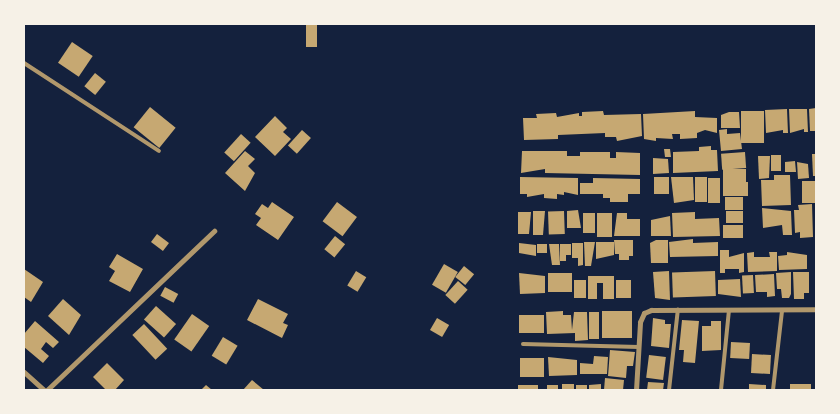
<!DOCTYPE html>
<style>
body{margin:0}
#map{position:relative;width:840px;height:414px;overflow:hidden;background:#14213d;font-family:Cabin,sans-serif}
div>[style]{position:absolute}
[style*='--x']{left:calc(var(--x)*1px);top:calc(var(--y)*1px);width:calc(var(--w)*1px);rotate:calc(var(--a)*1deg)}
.building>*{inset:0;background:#c6a872;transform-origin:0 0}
.service>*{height:4px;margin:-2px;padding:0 2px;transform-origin:2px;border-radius:2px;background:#b1986c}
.minor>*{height:5px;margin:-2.5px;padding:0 2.5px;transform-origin:2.5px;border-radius:2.5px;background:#b1986c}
span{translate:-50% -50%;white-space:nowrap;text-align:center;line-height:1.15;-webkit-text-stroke:5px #f6f1e7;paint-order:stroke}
.frame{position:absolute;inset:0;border:25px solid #f6f1e7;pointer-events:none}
</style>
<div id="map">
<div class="building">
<i style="left:306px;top:24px;width:11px;height:23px"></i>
<i style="left:72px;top:42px;width:25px;height:25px;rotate:34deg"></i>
<i style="left:95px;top:73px;width:14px;height:17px;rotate:39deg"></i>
<i style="left:150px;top:107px;width:33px;height:26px;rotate:39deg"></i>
<i style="clip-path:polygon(816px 108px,816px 131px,810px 131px,809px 109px)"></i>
<i style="clip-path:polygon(787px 109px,788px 133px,783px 133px,783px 130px,766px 133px,765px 110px)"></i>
<i style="clip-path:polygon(789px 109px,807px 109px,808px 132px,804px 132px,804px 129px,790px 133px)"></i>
<i style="clip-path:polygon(603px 111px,604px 115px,641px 114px,642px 136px,617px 141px,616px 137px,605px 137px,605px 133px,558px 135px,558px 139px,524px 140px,523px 118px,537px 118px,536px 114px,556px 113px,557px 117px,579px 113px,579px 116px,582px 116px,582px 112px)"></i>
<i style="clip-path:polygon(695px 111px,695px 117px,717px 118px,717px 133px,705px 130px,697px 133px,697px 138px,680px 139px,680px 134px,672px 134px,673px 139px,656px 138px,656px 141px,644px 139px,643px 114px)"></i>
<i style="left:764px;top:111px;width:32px;height:23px;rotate:90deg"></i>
<i style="clip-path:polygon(729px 112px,739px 112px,740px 128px,721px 128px,721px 115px)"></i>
<i style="clip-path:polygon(275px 116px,287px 128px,283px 132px,291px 139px,275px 156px,255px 137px)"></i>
<i style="clip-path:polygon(727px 129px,727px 134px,740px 133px,742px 149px,721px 151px,719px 130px)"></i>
<i style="left:302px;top:130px;width:12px;height:21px;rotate:42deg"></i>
<i style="left:241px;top:134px;width:13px;height:25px;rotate:42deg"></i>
<i style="clip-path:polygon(711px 146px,711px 150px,717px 150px,718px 171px,673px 173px,673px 152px,699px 151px,699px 147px)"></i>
<i style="clip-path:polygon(664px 149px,670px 149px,671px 157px,665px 157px)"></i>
<i style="clip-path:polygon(245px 151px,255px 159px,248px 166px,255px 173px,245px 191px,225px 173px)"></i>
<i style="clip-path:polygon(522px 151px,567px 151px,567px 156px,580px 156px,580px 152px,610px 152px,610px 158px,616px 158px,616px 152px,640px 153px,640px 175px,545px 173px,545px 169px,521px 173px)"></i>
<i style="left:745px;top:152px;width:16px;height:24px;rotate:86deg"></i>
<i style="clip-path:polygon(812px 154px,816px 154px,816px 176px,813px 176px)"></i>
<i style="left:771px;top:155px;width:10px;height:16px"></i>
<i style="clip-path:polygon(758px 156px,770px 156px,769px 178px,759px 179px)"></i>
<i style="clip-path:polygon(653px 158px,668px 159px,669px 173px,653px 174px)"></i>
<i style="clip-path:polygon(795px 161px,796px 172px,785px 172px,785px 162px)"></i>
<i style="clip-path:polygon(797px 162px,808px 164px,809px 178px,798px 179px)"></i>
<i style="left:723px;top:169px;width:23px;height:13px"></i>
<i style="clip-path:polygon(774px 175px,790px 175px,791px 205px,762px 206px,761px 180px,774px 180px)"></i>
<i style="clip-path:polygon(520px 177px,578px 178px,578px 195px,564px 192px,564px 195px,557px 194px,557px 199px,544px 198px,544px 194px,527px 197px,527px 194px,520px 194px)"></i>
<i style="left:654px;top:177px;width:15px;height:17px"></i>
<i style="clip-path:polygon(671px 177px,693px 177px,694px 200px,674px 203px)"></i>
<i style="left:695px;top:177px;width:12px;height:25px"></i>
<i style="clip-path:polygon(593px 178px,640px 179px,640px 194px,628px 194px,628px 202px,610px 202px,610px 198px,603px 198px,603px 194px,580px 194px,580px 183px,593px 183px)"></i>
<i style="left:708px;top:178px;width:12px;height:25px"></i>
<i style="left:802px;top:181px;width:14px;height:22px"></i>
<i style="left:748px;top:182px;width:14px;height:25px;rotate:90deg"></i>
<i style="left:743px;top:197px;width:13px;height:18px;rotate:90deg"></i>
<i style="clip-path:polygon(272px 202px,294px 217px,278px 240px,256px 225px,261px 218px,255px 214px,262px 204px,268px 208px)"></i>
<i style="left:337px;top:202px;width:25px;height:24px;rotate:37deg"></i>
<i style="clip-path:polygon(812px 204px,813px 237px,800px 238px,800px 232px,795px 233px,794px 210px,799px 210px,798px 205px)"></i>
<i style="clip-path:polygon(762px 208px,791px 211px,792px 235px,783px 235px,782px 225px,763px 228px)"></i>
<i style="clip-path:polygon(578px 210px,581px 228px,567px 228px,567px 211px)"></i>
<i style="clip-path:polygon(533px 211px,545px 211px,543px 235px,533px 235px)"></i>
<i style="left:564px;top:211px;width:23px;height:16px;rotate:88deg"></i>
<i style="left:743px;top:211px;width:12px;height:17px;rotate:90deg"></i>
<i style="clip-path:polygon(518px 212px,531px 212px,529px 234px,518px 234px)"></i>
<i style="clip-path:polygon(695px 212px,695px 219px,719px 218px,720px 236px,673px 237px,672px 213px)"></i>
<i style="left:583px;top:213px;width:12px;height:20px"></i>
<i style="left:597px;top:213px;width:15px;height:24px"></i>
<i style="clip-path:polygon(617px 213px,627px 213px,627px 219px,640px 219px,640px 236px,614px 236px)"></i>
<i style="clip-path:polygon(670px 216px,671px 236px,651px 236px,651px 220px)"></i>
<i style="left:723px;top:225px;width:20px;height:13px"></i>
<i style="left:157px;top:234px;width:15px;height:10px;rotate:37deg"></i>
<i style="left:335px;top:236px;width:13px;height:17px;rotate:39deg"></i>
<i style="clip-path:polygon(693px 239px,693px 243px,718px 242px,718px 256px,670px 257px,669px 242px)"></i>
<i style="clip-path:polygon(614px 240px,633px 240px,633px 256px,629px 256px,629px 260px,619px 260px,619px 254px,615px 254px)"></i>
<i style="clip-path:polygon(656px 240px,668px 240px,668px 263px,651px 263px,650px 243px)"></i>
<i style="clip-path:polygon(584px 242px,595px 242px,591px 266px,585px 266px)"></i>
<i style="clip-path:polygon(596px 242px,614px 242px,614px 255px,596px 259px)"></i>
<i style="clip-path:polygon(519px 243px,536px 245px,536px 256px,519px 253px)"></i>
<i style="clip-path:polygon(572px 243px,583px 243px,583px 265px,578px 266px,578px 258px,572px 258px)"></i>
<i style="left:537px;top:244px;width:10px;height:9px"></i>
<i style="clip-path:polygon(549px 244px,559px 244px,560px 265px,552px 265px)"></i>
<i style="clip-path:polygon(560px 244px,571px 244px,571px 255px,566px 255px,566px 261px,560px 261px)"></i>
<i style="clip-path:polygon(720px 250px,729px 250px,729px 257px,744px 253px,744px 272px,739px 273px,739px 269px,725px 269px,725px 273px,720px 273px)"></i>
<i style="clip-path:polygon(754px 252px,754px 257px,770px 257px,769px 252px,777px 252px,777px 271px,748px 272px,747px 253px)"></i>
<i style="clip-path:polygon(787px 252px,807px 255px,807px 269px,779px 270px,778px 256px,787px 255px)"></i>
<i style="clip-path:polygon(117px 254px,143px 269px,130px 292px,109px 281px,115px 271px,109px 267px)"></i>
<i style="left:444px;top:264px;width:16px;height:24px;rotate:30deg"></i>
<i style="left:464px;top:266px;width:13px;height:14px;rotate:39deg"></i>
<i style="clip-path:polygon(24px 269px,43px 282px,31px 302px,24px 297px)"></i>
<i style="left:356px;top:271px;width:12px;height:17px;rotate:31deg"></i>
<i style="clip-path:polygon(669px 271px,670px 300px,655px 298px,653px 272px)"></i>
<i style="left:715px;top:271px;width:25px;height:43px;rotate:88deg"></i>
<i style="clip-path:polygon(791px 272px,791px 294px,789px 298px,782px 298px,781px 289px,777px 289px,776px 273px)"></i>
<i style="clip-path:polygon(793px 272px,809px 272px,809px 293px,804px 293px,804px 299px,794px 299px)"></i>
<i style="clip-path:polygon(519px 273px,545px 276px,545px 293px,520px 294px)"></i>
<i style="left:548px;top:273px;width:24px;height:19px"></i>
<i style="clip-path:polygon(774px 274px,775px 296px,767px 297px,767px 292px,756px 292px,755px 275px)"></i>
<i style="left:753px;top:275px;width:18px;height:11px;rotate:87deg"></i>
<i style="clip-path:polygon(588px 276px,614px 276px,614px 299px,603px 299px,603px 283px,597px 283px,597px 299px,588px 299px)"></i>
<i style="clip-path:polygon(740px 279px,741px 297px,718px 294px,718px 280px)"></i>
<i style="left:574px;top:280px;width:12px;height:18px"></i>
<i style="left:616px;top:280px;width:15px;height:18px"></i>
<i style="left:458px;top:281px;width:13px;height:19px;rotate:42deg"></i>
<i style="left:165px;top:287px;width:15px;height:10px;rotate:28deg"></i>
<i style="clip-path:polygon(63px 299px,81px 315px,69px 335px,48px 316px)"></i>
<i style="clip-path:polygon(258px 299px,288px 314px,283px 323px,288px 325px,282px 338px,247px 320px)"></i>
<i style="left:156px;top:306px;width:27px;height:18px;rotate:42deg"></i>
<i style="clip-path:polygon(563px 311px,563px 315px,571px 315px,572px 330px,574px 312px,587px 312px,588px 340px,575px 341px,575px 333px,547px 334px,546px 312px)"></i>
<i style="left:632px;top:311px;width:27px;height:30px;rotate:90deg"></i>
<i style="left:589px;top:312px;width:10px;height:27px"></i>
<i style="left:192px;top:314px;width:21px;height:31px;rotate:35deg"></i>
<i style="left:544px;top:315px;width:18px;height:25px;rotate:90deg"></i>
<i style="left:437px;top:318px;width:14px;height:14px;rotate:30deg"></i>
<i style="clip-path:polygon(653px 318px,665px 320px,665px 324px,671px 324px,669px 348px,651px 346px)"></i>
<i style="clip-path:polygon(682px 320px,699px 321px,695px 363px,683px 362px,684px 350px,679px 350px)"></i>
<i style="clip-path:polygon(35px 321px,59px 342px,53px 348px,46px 342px,41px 349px,49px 356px,43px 363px,24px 347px,24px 334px)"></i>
<i style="clip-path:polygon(711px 321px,721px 321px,721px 350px,702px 351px,702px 326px,711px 326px)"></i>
<i style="left:144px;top:324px;width:34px;height:16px;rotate:47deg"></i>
<i style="left:223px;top:337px;width:17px;height:22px;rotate:31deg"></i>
<i style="left:731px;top:342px;width:19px;height:16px;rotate:3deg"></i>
<i style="clip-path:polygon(610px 350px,635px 352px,633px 366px,627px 366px,626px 378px,608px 376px)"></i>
<i style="left:752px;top:354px;width:19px;height:19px;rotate:3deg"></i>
<i style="left:649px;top:355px;width:17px;height:23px;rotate:7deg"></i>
<i style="clip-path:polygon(594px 356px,608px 357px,607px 374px,580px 374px,580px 363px,593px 364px)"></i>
<i style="clip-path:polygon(548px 357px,577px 360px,577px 375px,549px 376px)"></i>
<i style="left:520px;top:358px;width:24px;height:19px"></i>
<i style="clip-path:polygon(107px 363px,124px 380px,115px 390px,106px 390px,93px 377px)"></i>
<i style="clip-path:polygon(605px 378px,624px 380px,623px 390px,604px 390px)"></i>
<i style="clip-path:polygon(252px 380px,264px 390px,243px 390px)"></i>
<i style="clip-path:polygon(648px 382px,664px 383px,663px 390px,647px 390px)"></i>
<i style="left:562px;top:384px;width:12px;height:6px"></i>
<i style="clip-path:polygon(601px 384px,601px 390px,589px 390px,589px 385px)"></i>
<i style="clip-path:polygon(749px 384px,766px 385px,766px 390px,749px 390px)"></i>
<i style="left:790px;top:384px;width:21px;height:6px"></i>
<i style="clip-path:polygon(206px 385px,212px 390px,201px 390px)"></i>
<i style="left:518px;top:385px;width:20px;height:5px"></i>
<i style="left:547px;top:385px;width:11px;height:5px"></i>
<i style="left:576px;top:385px;width:11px;height:5px"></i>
</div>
<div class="service">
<i style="--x:24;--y:63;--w:161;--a:33.1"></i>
<i style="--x:523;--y:344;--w:116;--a:1.5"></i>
<i style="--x:669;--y:390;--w:81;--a:-83.7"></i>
<i style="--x:721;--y:390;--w:80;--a:-84.3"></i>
<i style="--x:773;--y:390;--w:80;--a:-83.5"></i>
</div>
<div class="minor">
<i style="--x:24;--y:372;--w:27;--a:42"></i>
<i style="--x:47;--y:390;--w:231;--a:-43.6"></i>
<i style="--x:636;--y:390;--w:68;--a:-86.6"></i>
<i style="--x:640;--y:322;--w:10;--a:-66"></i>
<i style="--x:644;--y:313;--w:8;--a:-23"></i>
<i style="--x:651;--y:310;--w:165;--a:-0.3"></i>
</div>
<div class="frame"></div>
</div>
